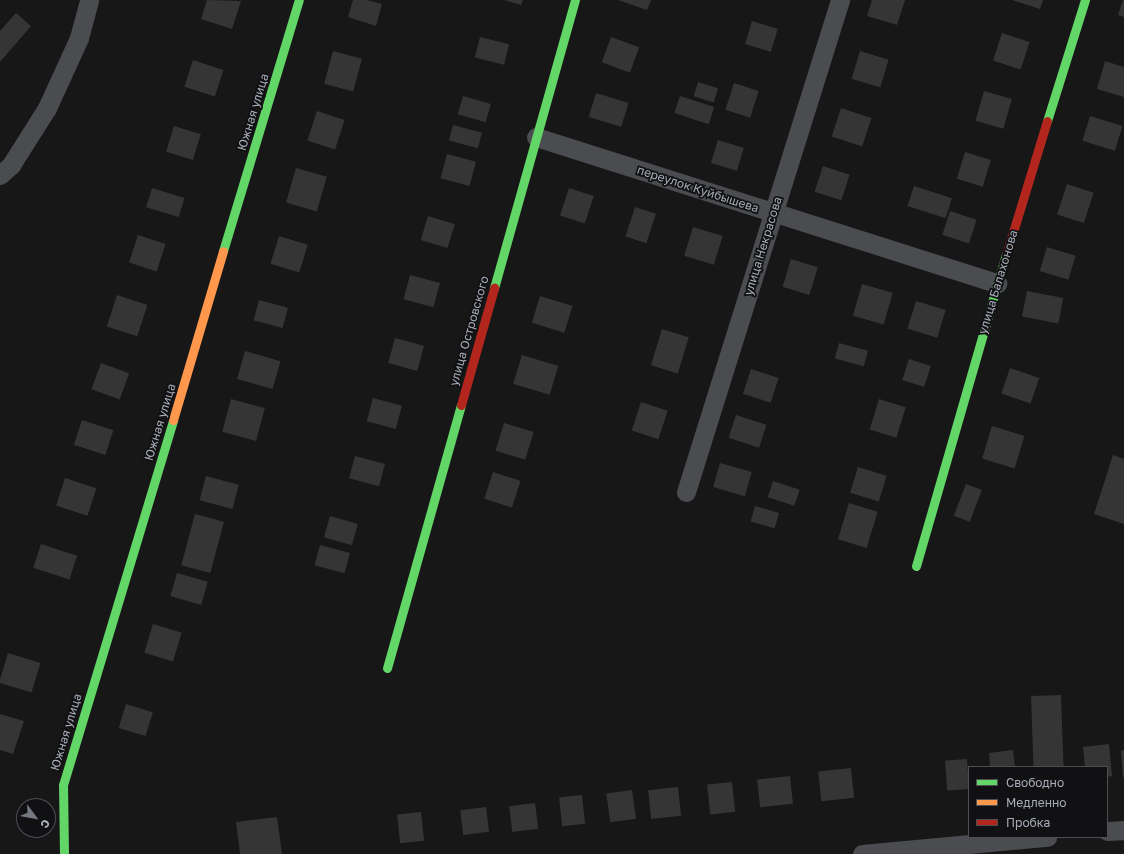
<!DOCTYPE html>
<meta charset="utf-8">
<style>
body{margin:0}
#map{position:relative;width:1124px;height:854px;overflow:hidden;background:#171717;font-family:"Golos Text",sans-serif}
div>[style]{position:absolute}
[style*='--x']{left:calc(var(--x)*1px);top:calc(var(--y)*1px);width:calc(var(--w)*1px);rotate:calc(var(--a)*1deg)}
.building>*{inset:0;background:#353536;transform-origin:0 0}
.street>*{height:19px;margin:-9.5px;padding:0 9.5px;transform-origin:9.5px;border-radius:9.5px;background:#4b4c50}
.fast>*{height:9px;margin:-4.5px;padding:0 4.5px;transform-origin:4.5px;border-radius:4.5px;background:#63d668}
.slow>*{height:9px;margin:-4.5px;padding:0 4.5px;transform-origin:4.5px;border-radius:4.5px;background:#ff974d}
.jam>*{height:9px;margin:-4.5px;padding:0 4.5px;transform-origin:4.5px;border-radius:4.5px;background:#b3261e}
span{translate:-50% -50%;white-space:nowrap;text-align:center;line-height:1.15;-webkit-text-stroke:3.5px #111113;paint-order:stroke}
.street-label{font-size:12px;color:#a8adb8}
.legend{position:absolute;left:968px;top:766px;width:140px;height:72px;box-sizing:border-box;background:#111113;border:1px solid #4d4f55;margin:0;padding:5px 7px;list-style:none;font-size:12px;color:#a8adb8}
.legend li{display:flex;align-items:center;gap:8px;height:20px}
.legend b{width:20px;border:1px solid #4d4f55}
.north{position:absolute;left:16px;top:798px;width:40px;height:40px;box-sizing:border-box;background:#111113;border:1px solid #4d4f55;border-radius:50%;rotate:122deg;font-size:11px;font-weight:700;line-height:16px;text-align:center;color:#a8adb8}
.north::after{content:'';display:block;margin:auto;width:14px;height:18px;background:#757880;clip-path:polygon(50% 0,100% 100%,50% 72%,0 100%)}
</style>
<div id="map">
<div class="building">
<i style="clip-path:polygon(207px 0,241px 1px,232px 29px,201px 19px)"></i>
<i style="clip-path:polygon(353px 0,367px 0,382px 4px,376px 26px,348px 17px)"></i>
<i style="clip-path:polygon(504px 0,523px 0,521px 5px)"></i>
<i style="clip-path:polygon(618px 0,651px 0,647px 10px)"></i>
<i style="clip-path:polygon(872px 0,905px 0,897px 25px,867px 16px)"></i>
<i style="clip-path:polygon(1012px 0,1043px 0,1040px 9px)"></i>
<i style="clip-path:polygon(1123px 0,1124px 0,1124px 17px,1118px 15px)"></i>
<i style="clip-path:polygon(16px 13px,31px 26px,0 62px,0 31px)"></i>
<i style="left:752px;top:21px;width:27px;height:24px;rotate:17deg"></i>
<i style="left:1002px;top:33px;width:29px;height:29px;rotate:18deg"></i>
<i style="left:480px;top:37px;width:30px;height:21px;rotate:14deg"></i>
<i style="left:611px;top:37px;width:30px;height:27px;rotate:20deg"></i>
<i style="left:333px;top:51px;width:30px;height:34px;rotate:15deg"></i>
<i style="left:860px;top:51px;width:30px;height:29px;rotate:17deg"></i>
<i style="left:193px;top:60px;width:32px;height:28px;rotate:18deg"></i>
<i style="clip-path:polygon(1105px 61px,1124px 67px,1124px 97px,1097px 89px)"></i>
<i style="left:698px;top:82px;width:21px;height:15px;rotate:17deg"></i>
<i style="left:734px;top:83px;width:26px;height:28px;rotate:18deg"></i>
<i style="left:984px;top:91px;width:29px;height:31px;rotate:16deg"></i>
<i style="left:596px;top:93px;width:34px;height:25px;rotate:17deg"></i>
<i style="left:463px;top:96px;width:29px;height:19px;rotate:16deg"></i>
<i style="left:680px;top:96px;width:36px;height:18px;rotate:18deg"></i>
<i style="left:841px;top:108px;width:32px;height:30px;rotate:18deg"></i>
<i style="left:317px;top:111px;width:29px;height:31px;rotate:18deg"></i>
<i style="left:1090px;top:116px;width:34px;height:26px;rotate:17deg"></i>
<i style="left:453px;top:125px;width:30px;height:16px;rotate:15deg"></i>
<i style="left:174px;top:126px;width:28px;height:27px;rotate:17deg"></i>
<i style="left:718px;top:140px;width:27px;height:24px;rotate:17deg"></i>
<i style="left:965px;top:152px;width:27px;height:28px;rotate:17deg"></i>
<i style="left:447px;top:154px;width:30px;height:25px;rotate:15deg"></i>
<i style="left:823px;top:166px;width:28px;height:27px;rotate:18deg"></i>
<i style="left:296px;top:168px;width:32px;height:36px;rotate:16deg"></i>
<i style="left:1067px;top:184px;width:28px;height:32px;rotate:18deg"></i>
<i style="left:914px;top:186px;width:40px;height:21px;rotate:18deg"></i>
<i style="left:152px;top:188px;width:34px;height:20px;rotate:17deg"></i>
<i style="left:569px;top:188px;width:26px;height:29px;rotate:18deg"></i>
<i style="left:635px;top:207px;width:22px;height:31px;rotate:18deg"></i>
<i style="left:950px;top:211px;width:28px;height:25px;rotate:18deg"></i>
<i style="left:428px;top:216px;width:28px;height:25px;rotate:17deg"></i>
<i style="left:693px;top:227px;width:31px;height:30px;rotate:17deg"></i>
<i style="left:138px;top:235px;width:29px;height:29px;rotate:18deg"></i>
<i style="left:279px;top:236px;width:30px;height:29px;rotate:17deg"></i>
<i style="left:1047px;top:247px;width:30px;height:25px;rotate:17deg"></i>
<i style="left:791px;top:259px;width:28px;height:29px;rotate:17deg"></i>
<i style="left:410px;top:275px;width:31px;height:25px;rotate:15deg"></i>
<i style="left:862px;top:284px;width:32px;height:33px;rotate:16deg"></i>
<i style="left:1027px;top:291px;width:37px;height:26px;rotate:11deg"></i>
<i style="left:117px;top:295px;width:32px;height:33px;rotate:18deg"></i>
<i style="left:540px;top:296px;width:34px;height:28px;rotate:17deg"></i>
<i style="left:259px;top:300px;width:30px;height:21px;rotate:15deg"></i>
<i style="left:916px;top:301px;width:31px;height:29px;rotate:17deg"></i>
<i style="left:662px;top:329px;width:28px;height:38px;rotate:17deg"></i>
<i style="left:395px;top:338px;width:30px;height:26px;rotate:15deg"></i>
<i style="left:839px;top:343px;width:30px;height:16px;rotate:15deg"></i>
<i style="left:245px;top:351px;width:37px;height:29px;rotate:16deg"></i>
<i style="left:522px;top:355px;width:38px;height:30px;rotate:17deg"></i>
<i style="left:909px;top:359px;width:23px;height:22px;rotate:18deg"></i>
<i style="left:101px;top:363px;width:30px;height:28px;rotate:20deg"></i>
<i style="left:1010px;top:368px;width:31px;height:27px;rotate:19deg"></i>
<i style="left:751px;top:369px;width:29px;height:26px;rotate:18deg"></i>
<i style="left:373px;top:398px;width:30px;height:24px;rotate:15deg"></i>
<i style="left:231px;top:399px;width:35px;height:34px;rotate:15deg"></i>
<i style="left:879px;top:399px;width:28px;height:32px;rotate:17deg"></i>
<i style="left:641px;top:402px;width:28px;height:30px;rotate:18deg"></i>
<i style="left:736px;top:415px;width:32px;height:24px;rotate:18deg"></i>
<i style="left:82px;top:420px;width:33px;height:26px;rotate:18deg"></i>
<i style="left:504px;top:423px;width:31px;height:29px;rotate:17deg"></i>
<i style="left:992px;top:426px;width:34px;height:34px;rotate:17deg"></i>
<i style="clip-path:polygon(1113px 455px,1124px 459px,1124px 524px,1094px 514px)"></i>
<i style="left:355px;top:456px;width:31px;height:23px;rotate:15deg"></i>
<i style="left:720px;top:463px;width:33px;height:25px;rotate:16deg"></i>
<i style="left:858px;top:467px;width:30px;height:27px;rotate:17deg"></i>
<i style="left:493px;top:472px;width:29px;height:28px;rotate:18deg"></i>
<i style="left:206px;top:476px;width:34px;height:25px;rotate:15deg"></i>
<i style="left:65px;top:478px;width:33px;height:29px;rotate:18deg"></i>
<i style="left:773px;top:481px;width:28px;height:17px;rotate:18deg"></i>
<i style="left:966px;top:484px;width:17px;height:34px;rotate:21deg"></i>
<i style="left:849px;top:503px;width:30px;height:38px;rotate:17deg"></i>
<i style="left:755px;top:506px;width:25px;height:16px;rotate:16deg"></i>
<i style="left:195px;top:514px;width:30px;height:53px;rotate:15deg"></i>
<i style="left:330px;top:516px;width:29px;height:22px;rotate:16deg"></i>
<i style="left:41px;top:544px;width:38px;height:25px;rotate:18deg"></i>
<i style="left:320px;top:545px;width:31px;height:21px;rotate:15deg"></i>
<i style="left:177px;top:573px;width:32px;height:24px;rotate:16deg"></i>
<i style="left:153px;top:624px;width:30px;height:30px;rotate:17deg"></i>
<i style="left:8px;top:653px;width:34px;height:31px;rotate:17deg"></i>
<i style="left:1061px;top:695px;width:72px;height:30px;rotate:88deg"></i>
<i style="left:126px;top:704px;width:28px;height:25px;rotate:17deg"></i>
<i style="clip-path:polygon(0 714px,24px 721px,13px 754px,0 750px)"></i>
<i style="clip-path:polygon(1109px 744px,1112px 776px,1107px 777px,1107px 767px,1085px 767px,1083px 747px)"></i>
<i style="clip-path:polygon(1013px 750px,1015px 767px,990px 767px,989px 753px)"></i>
<i style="clip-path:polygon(1124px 750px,1124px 777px,1123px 777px,1121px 751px)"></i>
<i style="left:967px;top:759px;width:30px;height:22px;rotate:86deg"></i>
<i style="left:851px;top:768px;width:30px;height:33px;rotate:84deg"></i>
<i style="left:790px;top:776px;width:28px;height:33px;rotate:84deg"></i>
<i style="left:732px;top:782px;width:30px;height:25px;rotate:84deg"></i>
<i style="left:678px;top:787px;width:29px;height:30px;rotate:84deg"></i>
<i style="left:632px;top:790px;width:29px;height:26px;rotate:82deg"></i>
<i style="left:582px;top:795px;width:29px;height:23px;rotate:84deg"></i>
<i style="left:535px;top:803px;width:26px;height:26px;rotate:83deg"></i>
<i style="left:486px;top:807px;width:25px;height:26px;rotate:83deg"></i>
<i style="left:421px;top:812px;width:29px;height:24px;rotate:84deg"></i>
<i style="clip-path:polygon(277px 817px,282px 854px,240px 854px,236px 822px)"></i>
</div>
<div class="street">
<i style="--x:536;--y:137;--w:484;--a:17.6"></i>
<i style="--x:0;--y:175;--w:15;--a:-42"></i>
<i style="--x:11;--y:165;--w:67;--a:-57.7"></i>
<i style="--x:47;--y:108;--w:77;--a:-65.4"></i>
<i style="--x:79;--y:38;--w:39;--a:-75"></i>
<i style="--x:686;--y:492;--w:516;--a:-72.62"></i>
<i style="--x:1107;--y:831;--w:17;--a:-3"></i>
<i style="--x:862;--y:854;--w:186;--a:-5.3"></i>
</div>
<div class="fast">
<i style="--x:1047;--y:121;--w:127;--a:-72.6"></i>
<i style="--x:223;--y:251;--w:262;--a:-73.2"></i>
<i style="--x:494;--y:288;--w:299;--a:-74.3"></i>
<i style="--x:916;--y:566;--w:324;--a:-73.9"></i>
<i style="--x:387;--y:668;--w:273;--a:-74.3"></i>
<i style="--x:64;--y:854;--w:69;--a:-90.8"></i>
<i style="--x:63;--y:785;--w:381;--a:-73.2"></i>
</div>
<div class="slow">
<i style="--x:173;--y:420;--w:176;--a:-73.5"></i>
</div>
<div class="jam">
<i style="--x:1006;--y:255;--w:140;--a:-73"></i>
<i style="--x:461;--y:405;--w:122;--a:-74.2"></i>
</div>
<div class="street-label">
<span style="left:253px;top:112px;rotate:-73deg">Южная улица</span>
<span style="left:698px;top:189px;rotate:18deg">переулок Куйбышева</span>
<span style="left:763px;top:246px;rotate:-73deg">улица Некрасова</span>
<span style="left:998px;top:282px;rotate:-73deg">улица Балахонова</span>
<span style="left:469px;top:331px;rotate:-74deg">улица Островского</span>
<span style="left:160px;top:422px;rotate:-73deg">Южная улица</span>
<span style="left:66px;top:732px;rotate:-73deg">Южная улица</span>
</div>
<ul class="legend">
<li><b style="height:5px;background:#63d668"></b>Свободно</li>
<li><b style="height:5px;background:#ff974d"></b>Медленно</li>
<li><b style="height:5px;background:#b3261e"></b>Пробка</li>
</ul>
<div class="north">С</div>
</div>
